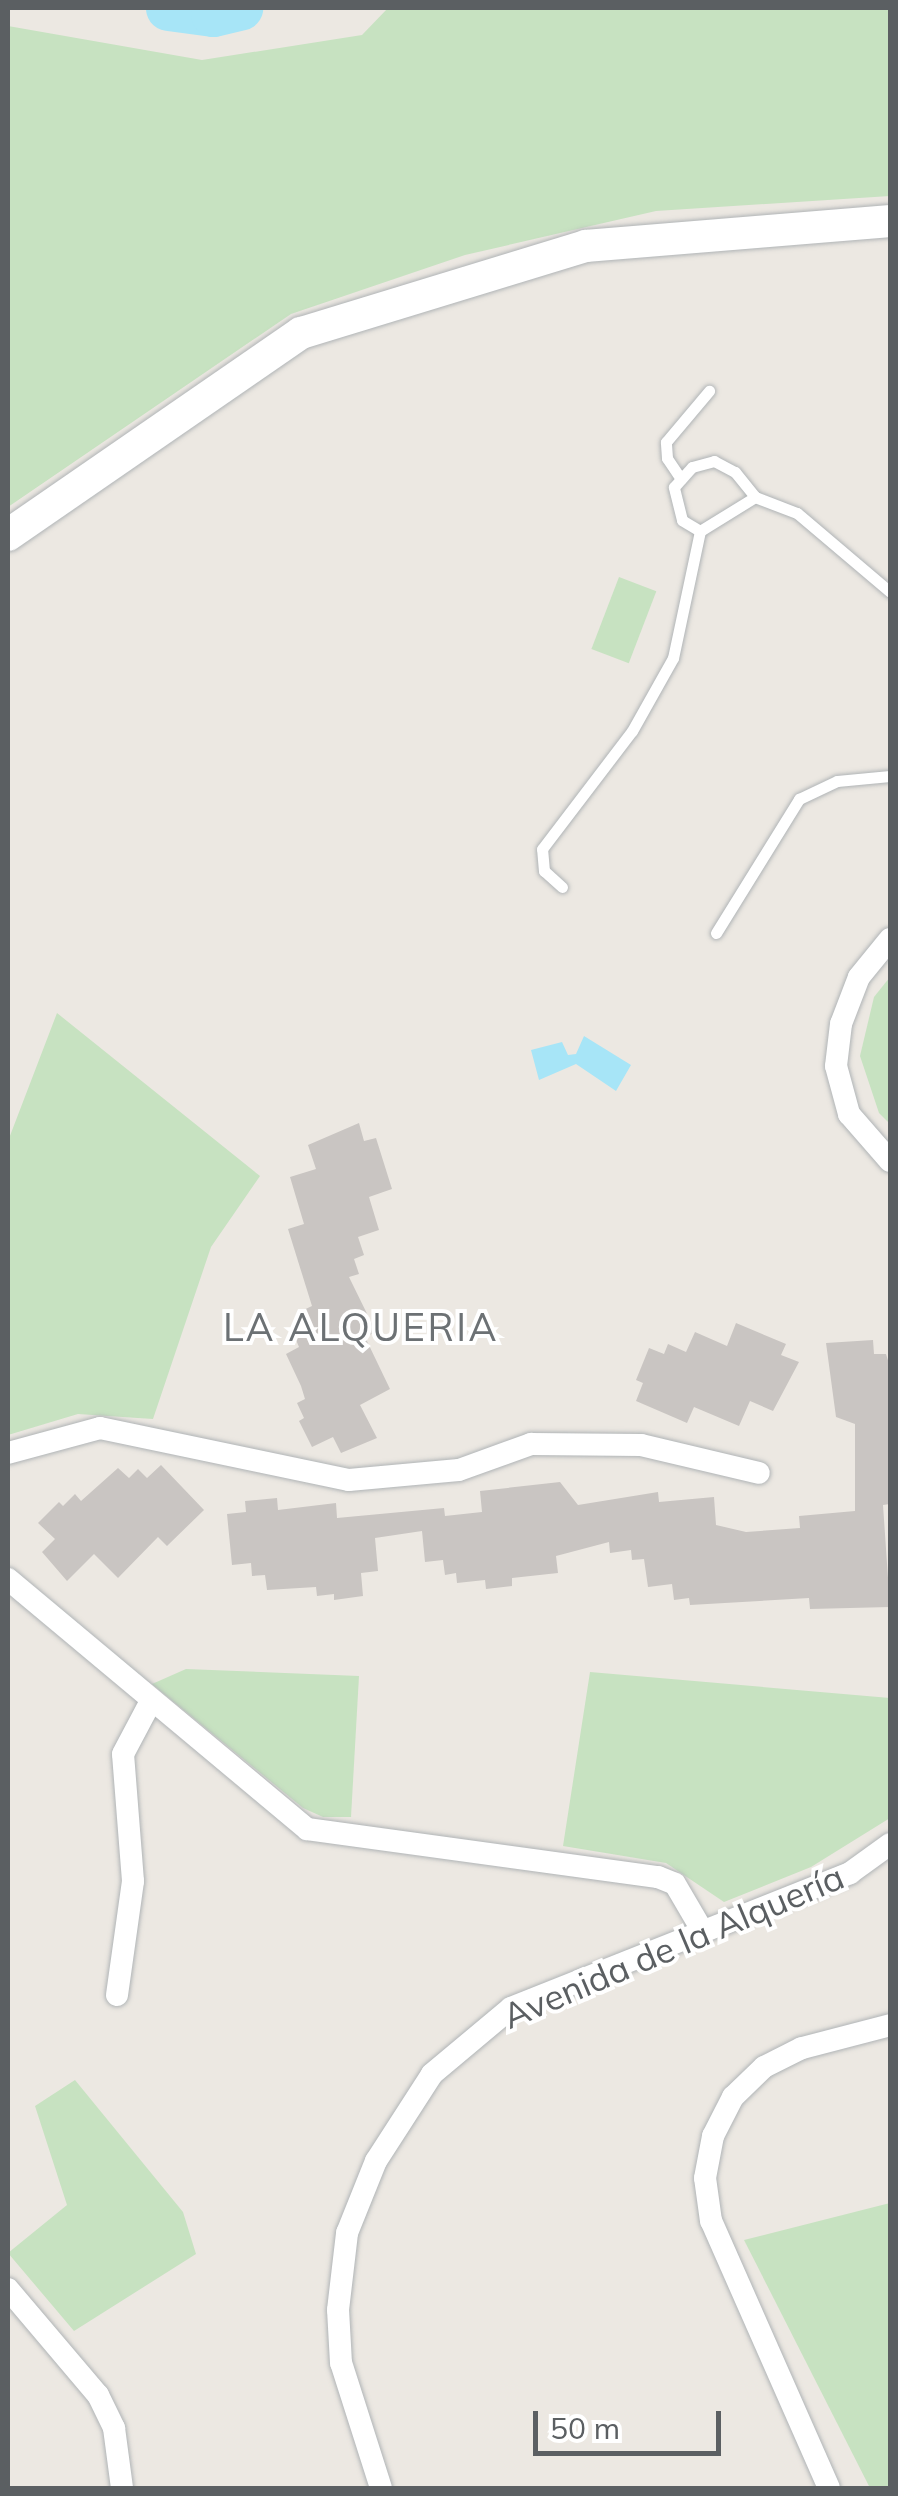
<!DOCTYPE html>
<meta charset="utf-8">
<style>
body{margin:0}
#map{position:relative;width:898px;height:2496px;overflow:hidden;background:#ece8e2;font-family:Mulish,sans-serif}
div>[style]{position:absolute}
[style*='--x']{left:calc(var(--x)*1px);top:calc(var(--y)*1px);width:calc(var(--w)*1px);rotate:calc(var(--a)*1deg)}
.green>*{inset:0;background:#c7e2c1;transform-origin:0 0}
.water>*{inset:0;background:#a7e5f7}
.river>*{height:45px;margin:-22.5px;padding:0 22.5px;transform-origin:22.5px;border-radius:22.5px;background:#a7e5f7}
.building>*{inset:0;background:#c9c5c2}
.roads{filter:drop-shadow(0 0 2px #b0b4b6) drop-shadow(0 0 2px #b0b4b6)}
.lane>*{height:11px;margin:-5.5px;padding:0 5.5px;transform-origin:5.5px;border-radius:5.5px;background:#fff}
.street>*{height:22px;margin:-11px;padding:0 11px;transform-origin:11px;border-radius:11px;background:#fff}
.secondary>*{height:32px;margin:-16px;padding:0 16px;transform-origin:16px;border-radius:16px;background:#fff}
span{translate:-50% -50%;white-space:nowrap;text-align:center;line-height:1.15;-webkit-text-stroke:8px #fff;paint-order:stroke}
.street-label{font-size:35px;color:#5b5f62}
.neighbourhood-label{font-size:38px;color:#6c7174;letter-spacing:2.5px}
.frame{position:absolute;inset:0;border:10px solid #5b5f62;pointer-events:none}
.scale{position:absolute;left:533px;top:2411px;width:188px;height:45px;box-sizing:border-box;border:5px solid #5b5f62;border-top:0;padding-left:12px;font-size:30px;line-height:35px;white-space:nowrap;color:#5b5f62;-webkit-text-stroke:8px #fff;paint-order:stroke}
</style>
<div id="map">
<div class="green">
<i style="clip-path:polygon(388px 8px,890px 8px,890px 196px,656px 211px,465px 255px,291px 314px,8px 507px,8px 26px,202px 60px,362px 35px)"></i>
<i style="left:619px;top:577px;width:40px;height:77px;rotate:21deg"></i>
<i style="clip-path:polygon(890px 977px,890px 1124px,879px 1113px,860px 1056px,874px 997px)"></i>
<i style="clip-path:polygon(57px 1013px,260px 1176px,211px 1247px,153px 1419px,78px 1414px,8px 1435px,8px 1141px)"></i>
<i style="clip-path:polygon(186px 1669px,359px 1676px,351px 1817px,323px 1817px,303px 1808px,152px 1684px)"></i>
<i style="clip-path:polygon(590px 1672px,890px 1698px,890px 1818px,811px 1867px,724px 1902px,666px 1863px,563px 1846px)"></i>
<i style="clip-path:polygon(75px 2080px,183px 2212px,196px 2254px,74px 2331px,8px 2253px,67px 2205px,35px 2106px)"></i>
<i style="clip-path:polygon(890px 2203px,890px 2488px,870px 2488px,744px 2240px)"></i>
</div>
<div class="water">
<i style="clip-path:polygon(584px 1036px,631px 1065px,616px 1091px,576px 1064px,539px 1080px,531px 1050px,562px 1042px,568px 1055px,576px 1054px)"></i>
</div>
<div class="river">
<i style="--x:168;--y:8;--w:45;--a:7.6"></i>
<i style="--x:213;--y:14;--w:28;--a:-13"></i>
</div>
<div class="building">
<i style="clip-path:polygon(359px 1123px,364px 1141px,376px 1138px,392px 1189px,369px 1197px,379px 1230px,358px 1237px,364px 1255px,354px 1259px,359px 1274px,349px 1277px,376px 1332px,365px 1337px,390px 1389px,360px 1405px,377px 1438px,341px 1453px,333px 1437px,312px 1447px,299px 1421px,304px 1418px,297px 1403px,305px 1399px,301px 1386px,286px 1354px,299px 1347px,294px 1335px,306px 1330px,297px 1313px,312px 1306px,288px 1229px,304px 1224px,290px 1177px,316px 1169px,308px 1145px)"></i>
<i style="clip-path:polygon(736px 1323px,786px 1344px,781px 1355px,799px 1362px,773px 1411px,750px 1401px,739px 1426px,694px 1407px,687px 1423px,636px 1401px,643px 1383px,636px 1380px,649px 1348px,664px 1354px,668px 1344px,686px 1352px,695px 1332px,727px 1346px)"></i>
<i style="clip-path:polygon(873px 1340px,874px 1354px,886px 1354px,890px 1367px,890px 1504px,883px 1505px,890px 1607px,810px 1609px,809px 1598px,690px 1605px,689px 1598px,674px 1600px,672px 1584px,648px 1587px,644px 1559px,632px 1560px,631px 1550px,610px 1553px,609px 1542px,556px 1556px,558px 1573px,512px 1578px,512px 1586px,486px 1589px,485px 1580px,457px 1583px,456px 1573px,445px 1575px,443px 1560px,425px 1562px,422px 1531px,375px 1538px,378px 1571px,361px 1573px,363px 1596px,334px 1600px,334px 1594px,317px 1596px,316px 1587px,267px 1590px,265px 1575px,252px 1576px,251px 1563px,232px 1565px,227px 1514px,246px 1512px,245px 1501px,277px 1498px,278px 1510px,336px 1503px,337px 1518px,444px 1508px,445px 1516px,482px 1512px,480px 1491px,560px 1482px,578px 1505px,658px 1492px,659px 1502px,714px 1497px,716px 1525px,746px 1532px,800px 1528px,799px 1516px,855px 1511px,855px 1424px,836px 1417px,826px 1343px)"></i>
<i style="clip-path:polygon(161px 1465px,204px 1510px,167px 1546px,158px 1537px,118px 1578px,94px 1554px,67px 1581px,42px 1552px,55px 1539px,38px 1523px,59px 1502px,63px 1506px,75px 1494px,81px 1501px,118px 1468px,129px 1478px,138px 1469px,147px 1478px)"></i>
</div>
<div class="roads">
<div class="lane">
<i style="--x:681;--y:479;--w:25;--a:-124"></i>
<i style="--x:667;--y:458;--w:16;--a:-94"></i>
<i style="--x:666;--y:442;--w:67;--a:-49.9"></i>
<i style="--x:700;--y:531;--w:65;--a:-31.7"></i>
<i style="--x:562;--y:887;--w:24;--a:-138"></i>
<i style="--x:544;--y:871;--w:22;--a:-95"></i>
<i style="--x:542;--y:849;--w:148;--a:-52.7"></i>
<i style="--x:632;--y:731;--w:84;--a:-60.7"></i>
<i style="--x:673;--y:658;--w:130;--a:-78"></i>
<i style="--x:700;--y:531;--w:21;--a:-149"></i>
<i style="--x:682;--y:520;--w:34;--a:-104"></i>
<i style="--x:674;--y:487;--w:27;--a:-48"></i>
<i style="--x:692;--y:467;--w:23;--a:-15"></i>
<i style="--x:714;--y:461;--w:24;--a:28"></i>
<i style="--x:735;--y:472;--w:32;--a:51"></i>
<i style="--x:755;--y:497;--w:45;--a:20.9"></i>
<i style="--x:797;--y:513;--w:122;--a:40.3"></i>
<i style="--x:716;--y:933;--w:158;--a:-58.2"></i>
<i style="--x:799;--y:799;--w:42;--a:-25.3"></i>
<i style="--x:837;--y:781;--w:53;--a:-5.4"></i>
</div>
<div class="street">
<i style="--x:890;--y:939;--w:49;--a:129.2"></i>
<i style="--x:859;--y:977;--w:50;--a:111"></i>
<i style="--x:841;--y:1024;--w:42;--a:96.8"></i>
<i style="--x:836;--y:1066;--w:50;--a:74.8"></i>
<i style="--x:849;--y:1114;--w:62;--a:48.9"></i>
<i style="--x:8;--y:1453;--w:95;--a:-15.2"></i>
<i style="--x:100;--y:1428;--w:254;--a:11.8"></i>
<i style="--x:349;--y:1480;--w:110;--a:-5.2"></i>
<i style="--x:459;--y:1470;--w:77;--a:-19.9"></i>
<i style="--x:531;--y:1444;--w:110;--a:0.5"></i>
<i style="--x:641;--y:1445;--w:121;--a:13.3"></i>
<i style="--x:8;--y:1579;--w:390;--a:39.9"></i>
<i style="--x:307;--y:1829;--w:354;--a:7.8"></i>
<i style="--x:658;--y:1877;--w:18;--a:22"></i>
<i style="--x:675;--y:1884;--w:53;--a:59.6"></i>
<i style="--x:117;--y:1995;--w:115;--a:-82"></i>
<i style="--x:133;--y:1881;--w:127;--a:-94.5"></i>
<i style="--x:123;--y:1754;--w:58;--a:-62.1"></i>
<i style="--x:8;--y:2289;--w:139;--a:49.7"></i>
<i style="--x:98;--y:2395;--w:37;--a:64"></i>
<i style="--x:114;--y:2428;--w:61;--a:82.4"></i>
<i style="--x:381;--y:2488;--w:131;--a:-107.7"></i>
<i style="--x:341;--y:2363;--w:53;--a:-93.2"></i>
<i style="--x:338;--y:2310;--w:78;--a:-83.3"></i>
<i style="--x:347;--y:2233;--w:78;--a:-68.1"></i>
<i style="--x:376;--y:2161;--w:103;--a:-57.2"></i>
<i style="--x:432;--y:2074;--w:103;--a:-39.9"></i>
<i style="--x:511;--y:2008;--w:365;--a:-21.7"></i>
<i style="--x:850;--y:1873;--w:49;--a:-35.9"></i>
<i style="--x:829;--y:2488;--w:292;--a:-113.8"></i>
<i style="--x:711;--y:2221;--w:43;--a:-97.9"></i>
<i style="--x:705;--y:2178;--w:43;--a:-79.2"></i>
<i style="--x:713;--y:2136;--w:44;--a:-62.9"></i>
<i style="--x:733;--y:2097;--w:43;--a:-44.1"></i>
<i style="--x:764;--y:2067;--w:42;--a:-26.6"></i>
<i style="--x:802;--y:2048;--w:91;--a:-14.6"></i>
</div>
<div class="secondary">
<i style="--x:8;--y:535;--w:356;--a:-34.6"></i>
<i style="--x:301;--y:333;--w:298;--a:-17"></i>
<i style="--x:586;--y:246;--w:305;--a:-4.7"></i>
</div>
</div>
<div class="street-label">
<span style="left:673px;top:1946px;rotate:-23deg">Avenida de la Alquería</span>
</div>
<div class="neighbourhood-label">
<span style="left:361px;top:1328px">LA ALQUERIA</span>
</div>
<div class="frame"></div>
<div class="scale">50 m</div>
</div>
